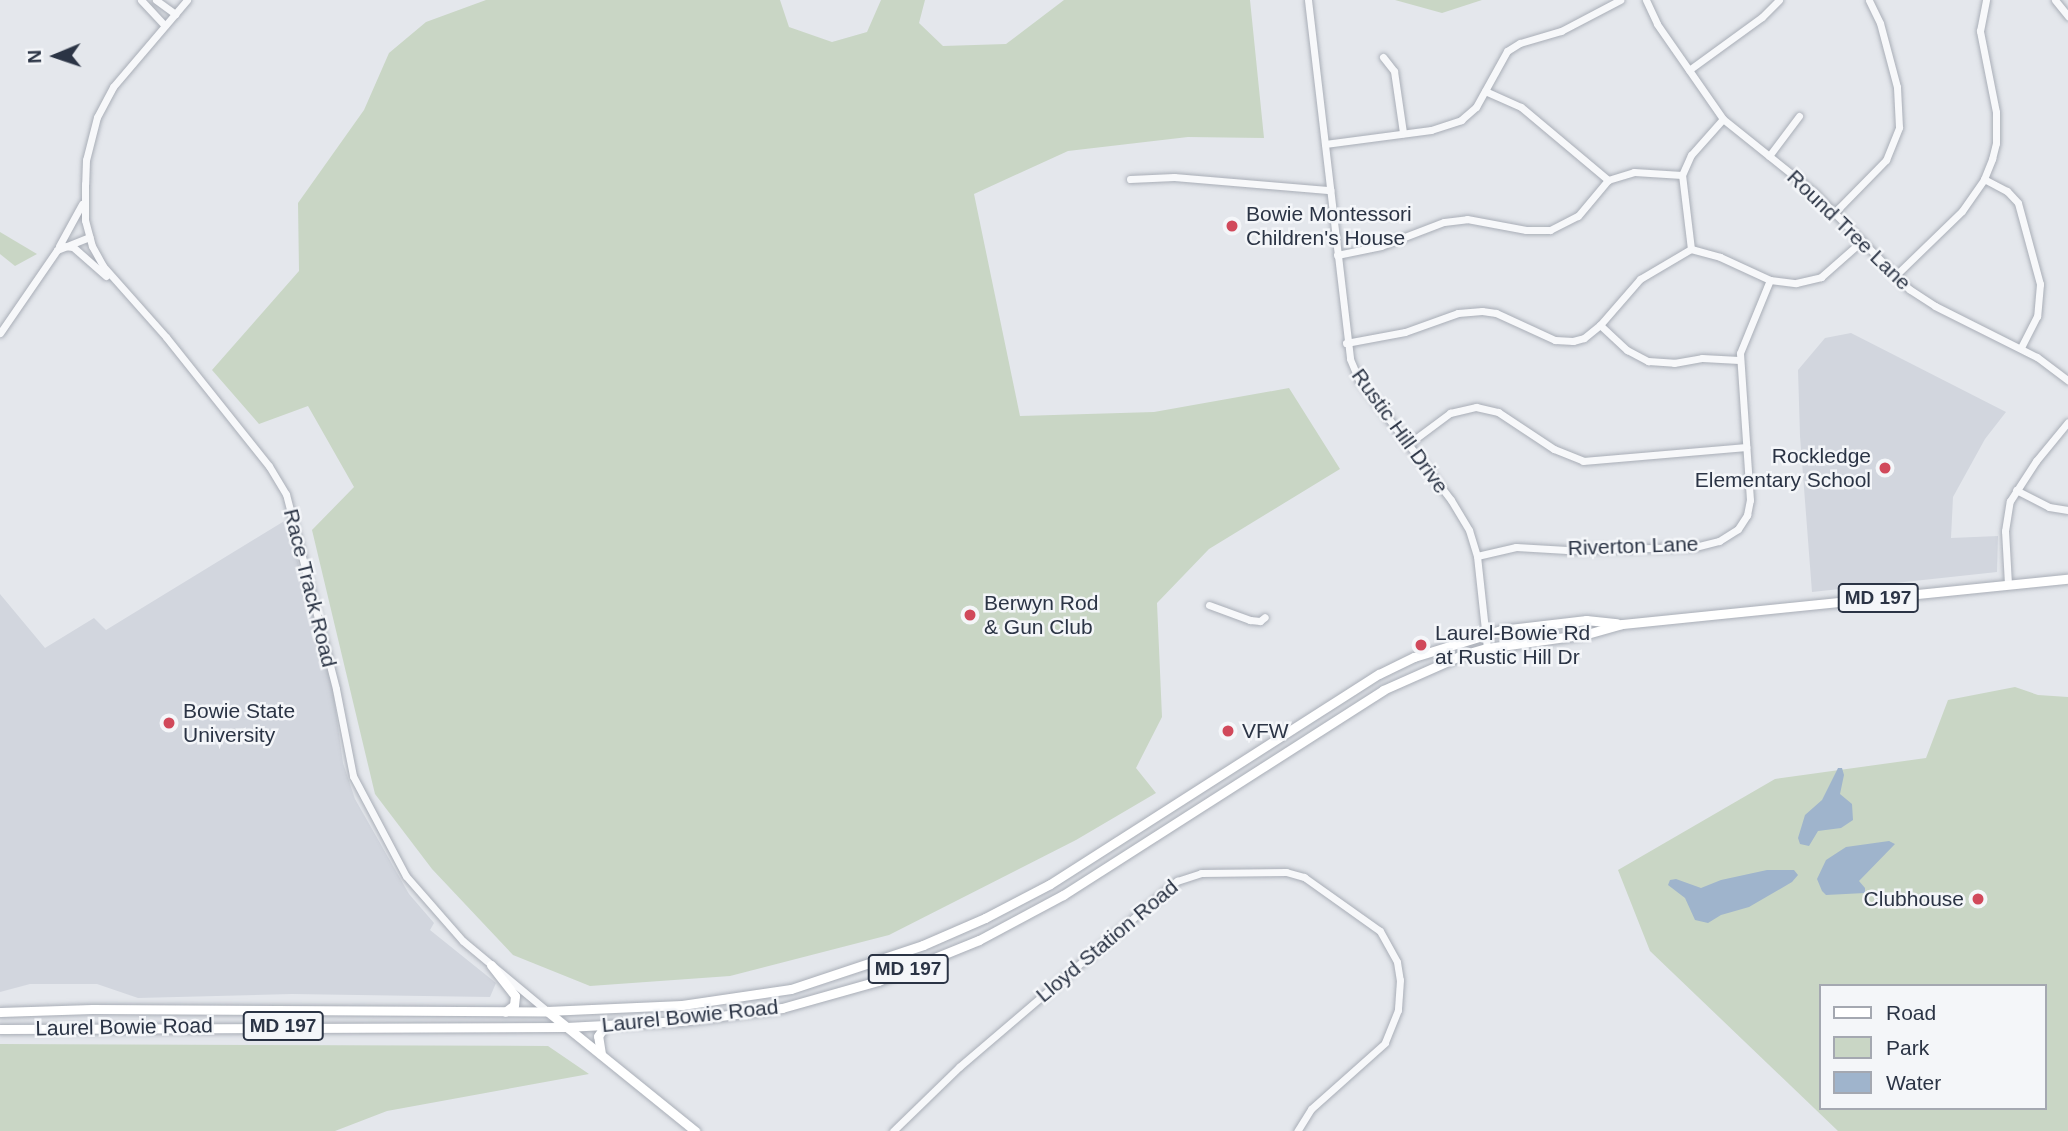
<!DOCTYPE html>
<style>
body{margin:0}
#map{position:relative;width:2068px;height:1131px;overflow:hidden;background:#e4e7ec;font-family:Helvetica,sans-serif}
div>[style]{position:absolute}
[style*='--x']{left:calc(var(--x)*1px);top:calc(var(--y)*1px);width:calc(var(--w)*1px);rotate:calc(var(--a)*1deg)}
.built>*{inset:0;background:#d2d6de}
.green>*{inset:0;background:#c9d6c5}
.water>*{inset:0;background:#9fb4cc}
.roads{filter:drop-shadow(0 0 2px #a9aeb7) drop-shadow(0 0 2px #a9aeb7)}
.minor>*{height:7px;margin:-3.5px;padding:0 3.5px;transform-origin:3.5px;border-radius:3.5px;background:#f7f8fa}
.major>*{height:9px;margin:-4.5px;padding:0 4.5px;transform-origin:4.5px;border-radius:4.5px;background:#fff}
.dots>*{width:19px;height:19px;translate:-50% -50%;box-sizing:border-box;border:4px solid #f4f6f9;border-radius:50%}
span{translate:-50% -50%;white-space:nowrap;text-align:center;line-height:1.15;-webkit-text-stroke:5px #f4f6f9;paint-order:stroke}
.shield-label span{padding:2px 5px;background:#f4f6f9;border:2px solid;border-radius:5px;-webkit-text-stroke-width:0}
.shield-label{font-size:19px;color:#2b3445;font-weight:700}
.poi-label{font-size:21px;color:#2b3445}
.left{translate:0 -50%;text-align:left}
.right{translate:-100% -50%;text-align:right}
.street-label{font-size:21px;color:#2b3445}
.legend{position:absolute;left:1819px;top:984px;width:228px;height:126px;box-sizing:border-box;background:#f4f6f9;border:2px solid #a4a8b1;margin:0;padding:9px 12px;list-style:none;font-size:21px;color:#2b3445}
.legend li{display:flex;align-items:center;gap:14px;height:35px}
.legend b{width:35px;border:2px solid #a4a8b1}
.north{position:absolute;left:21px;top:21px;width:70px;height:70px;-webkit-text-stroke:5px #f4f6f9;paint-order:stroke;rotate:268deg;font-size:19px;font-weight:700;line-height:28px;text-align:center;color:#2b3445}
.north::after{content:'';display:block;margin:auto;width:24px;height:32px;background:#2b3445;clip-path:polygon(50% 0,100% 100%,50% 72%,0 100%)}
</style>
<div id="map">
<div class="built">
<i style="clip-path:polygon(1851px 333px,2006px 412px,1985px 439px,1953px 497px,1951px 538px,1998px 536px,1997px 572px,1812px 592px,1800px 436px,1798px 370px,1825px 338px)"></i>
<i style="clip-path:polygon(286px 520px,332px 683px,343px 763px,355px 799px,409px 894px,434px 923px,430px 930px,496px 983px,490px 997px,292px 994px,138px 998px,97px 984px,30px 984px,0 992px,0 594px,45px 648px,94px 618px,106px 630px)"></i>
</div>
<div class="green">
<i style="clip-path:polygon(486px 0,780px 0,789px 27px,832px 42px,867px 32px,881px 0,925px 0,919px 23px,943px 46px,1006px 44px,1064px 0,1250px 0,1264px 138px,1188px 137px,1068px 151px,974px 194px,1020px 416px,1154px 412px,1289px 388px,1340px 469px,1209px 549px,1157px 603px,1162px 717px,1136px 768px,1156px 793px,1076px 840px,889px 935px,730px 976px,590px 986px,513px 955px,432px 869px,375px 794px,312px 530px,354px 487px,308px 406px,259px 424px,212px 370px,299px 271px,298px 203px,364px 110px,389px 53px,426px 22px)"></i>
<i style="clip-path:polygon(1395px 0,1482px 0,1442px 13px)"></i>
<i style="clip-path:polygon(0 232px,37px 254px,15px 266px,0 254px)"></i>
<i style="clip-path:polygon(evenodd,2015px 687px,2038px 695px,2068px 697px,2068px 1131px,1838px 1131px,1650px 951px,1618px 870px,1775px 779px,1926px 758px,1948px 700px,2015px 687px,1821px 986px,2045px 986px,2045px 1108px,1821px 1108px,1821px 986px)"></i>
<i style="clip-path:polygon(0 1044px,548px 1046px,589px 1074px,387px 1111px,335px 1131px,0 1131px)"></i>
</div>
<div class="water">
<i style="clip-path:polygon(1838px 768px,1842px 768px,1844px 775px,1840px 794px,1852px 804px,1853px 820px,1841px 828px,1818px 831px,1809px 846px,1800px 844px,1798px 838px,1805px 815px,1822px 800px)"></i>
<i style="clip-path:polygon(1889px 841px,1895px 844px,1859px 881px,1865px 888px,1865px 893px,1826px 895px,1822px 891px,1817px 879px,1826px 860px,1846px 847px)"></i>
<i style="clip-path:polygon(1767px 870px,1794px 870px,1798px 875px,1792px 882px,1749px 907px,1721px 915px,1708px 923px,1695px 920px,1685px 898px,1668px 885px,1670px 880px,1676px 879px,1701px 888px,1721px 880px)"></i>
</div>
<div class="roads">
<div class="minor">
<i style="--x:141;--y:0;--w:34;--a:47"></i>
<i style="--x:156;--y:0;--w:24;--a:36"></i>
<i style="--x:187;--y:0;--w:114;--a:130.4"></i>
<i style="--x:113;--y:87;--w:34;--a:118"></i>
<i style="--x:97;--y:117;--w:44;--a:104.3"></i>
<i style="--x:86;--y:160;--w:24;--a:92"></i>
<i style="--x:85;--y:184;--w:36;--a:90"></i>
<i style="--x:85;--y:220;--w:27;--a:75"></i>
<i style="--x:92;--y:246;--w:23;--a:61"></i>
<i style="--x:103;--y:266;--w:95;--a:48.4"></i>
<i style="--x:166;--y:337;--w:165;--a:51.4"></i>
<i style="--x:269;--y:466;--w:33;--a:59"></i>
<i style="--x:286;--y:494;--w:201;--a:75.6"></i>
<i style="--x:336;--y:689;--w:89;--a:78.9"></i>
<i style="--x:353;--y:776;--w:113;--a:62.1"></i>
<i style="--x:406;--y:876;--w:86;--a:48.8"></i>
<i style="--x:463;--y:941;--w:109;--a:39.8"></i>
<i style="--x:1308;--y:0;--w:361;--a:83.3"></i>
<i style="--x:1350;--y:359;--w:23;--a:67"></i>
<i style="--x:1359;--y:380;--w:151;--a:52.5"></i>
<i style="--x:1451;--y:500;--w:35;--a:59"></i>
<i style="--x:1469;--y:530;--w:27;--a:73"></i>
<i style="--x:1477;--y:556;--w:93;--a:83.8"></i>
<i style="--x:1646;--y:0;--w:26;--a:65"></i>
<i style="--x:1657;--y:24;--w:116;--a:55.2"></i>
<i style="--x:1723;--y:119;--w:117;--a:38.7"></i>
<i style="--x:1814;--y:192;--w:136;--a:45.6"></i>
<i style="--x:1909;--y:289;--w:31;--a:33"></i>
<i style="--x:1935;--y:306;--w:114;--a:26.6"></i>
<i style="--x:2037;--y:357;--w:39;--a:37"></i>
<i style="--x:2055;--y:0;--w:21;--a:51"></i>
<i style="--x:1383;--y:57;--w:18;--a:52"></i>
<i style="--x:1394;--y:71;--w:63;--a:81.7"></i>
<i style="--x:1689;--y:70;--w:90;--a:-36"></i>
<i style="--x:1762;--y:17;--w:24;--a:-45"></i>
<i style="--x:1485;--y:91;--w:39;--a:24"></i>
<i style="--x:1521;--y:107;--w:114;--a:40"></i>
<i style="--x:1325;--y:144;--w:107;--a:-7.5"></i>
<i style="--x:1431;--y:130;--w:32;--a:-18"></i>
<i style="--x:1461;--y:120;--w:20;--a:-41"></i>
<i style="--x:1476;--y:107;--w:64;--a:-61"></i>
<i style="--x:1507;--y:51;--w:15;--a:-32"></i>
<i style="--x:1520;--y:43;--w:43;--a:-16.3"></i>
<i style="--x:1561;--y:31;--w:67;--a:-27.7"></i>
<i style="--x:1769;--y:156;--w:50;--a:-53.1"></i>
<i style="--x:1130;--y:179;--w:44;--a:-2.6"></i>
<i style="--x:1174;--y:177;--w:157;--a:4.8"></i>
<i style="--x:1984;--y:179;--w:26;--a:28"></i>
<i style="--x:2007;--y:191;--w:16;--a:47"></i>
<i style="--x:2018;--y:203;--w:84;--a:74.8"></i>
<i style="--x:2040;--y:284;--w:32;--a:95"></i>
<i style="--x:2037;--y:316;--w:36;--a:117"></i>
<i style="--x:1835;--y:212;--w:73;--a:-45.6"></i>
<i style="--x:1886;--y:160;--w:35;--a:-68"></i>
<i style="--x:1899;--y:127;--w:40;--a:-92.9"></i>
<i style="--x:1897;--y:87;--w:66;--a:-104.9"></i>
<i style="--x:1880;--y:23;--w:25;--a:-116"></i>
<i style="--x:59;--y:246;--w:48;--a:-61.3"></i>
<i style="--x:63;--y:246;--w:10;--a:6"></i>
<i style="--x:73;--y:247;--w:44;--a:41.3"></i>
<i style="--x:1691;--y:249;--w:75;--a:-96.9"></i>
<i style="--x:1682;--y:175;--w:22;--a:-66"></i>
<i style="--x:1691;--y:155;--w:48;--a:-48.4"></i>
<i style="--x:1337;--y:255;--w:45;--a:-11.6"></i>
<i style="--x:1381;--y:246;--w:67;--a:-20.9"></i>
<i style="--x:1444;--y:222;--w:23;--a:-7"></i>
<i style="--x:1467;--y:219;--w:60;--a:10.6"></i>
<i style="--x:1526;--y:230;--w:24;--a:0"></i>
<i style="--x:1550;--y:230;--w:31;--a:-27"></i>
<i style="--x:1578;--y:216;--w:47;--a:-50.2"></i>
<i style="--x:1608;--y:180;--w:27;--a:-17"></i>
<i style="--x:1634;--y:172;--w:48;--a:3.6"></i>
<i style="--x:1895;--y:276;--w:93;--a:-44.1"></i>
<i style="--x:1962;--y:211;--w:39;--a:-55"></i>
<i style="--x:1984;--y:179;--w:22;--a:-68"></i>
<i style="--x:1992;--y:159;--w:16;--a:-76"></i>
<i style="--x:1996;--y:143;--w:31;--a:-90"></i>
<i style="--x:1996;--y:112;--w:83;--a:-101.2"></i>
<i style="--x:1980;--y:31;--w:32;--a:-79"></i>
<i style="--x:1600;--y:325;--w:37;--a:43"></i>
<i style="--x:1627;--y:350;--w:24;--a:28"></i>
<i style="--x:1648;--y:361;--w:26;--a:4"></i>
<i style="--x:1674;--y:363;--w:28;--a:-10"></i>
<i style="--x:1702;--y:358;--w:37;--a:3"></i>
<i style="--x:0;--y:333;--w:101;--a:-55.5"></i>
<i style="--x:57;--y:250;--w:35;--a:-22"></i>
<i style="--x:1346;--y:343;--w:60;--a:-10.6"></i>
<i style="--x:1405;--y:332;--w:56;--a:-19.7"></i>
<i style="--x:1458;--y:313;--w:24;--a:-5"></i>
<i style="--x:1482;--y:311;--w:14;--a:8"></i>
<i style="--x:1496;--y:313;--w:65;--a:24.6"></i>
<i style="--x:1555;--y:340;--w:18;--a:3"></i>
<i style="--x:1573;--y:341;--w:11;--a:-15"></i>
<i style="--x:1584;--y:338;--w:21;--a:-39"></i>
<i style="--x:1600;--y:325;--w:61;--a:-49"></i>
<i style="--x:1640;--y:279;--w:59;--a:-30.5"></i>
<i style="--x:1691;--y:249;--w:30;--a:15"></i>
<i style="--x:1720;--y:257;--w:55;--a:24.7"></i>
<i style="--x:1770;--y:280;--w:26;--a:7"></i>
<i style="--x:1796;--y:283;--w:26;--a:-13"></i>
<i style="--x:1821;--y:277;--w:55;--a:-41.3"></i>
<i style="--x:1407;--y:445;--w:54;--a:-36.7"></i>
<i style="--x:1450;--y:413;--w:27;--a:-13"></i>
<i style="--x:1476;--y:407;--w:23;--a:13"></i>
<i style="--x:1498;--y:412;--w:67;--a:33.5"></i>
<i style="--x:1554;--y:449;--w:31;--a:22"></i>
<i style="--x:1583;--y:461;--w:164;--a:-4.9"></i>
<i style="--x:2016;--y:490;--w:37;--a:27"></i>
<i style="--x:2049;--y:507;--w:19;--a:9"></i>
<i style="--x:1477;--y:556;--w:40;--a:-13"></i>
<i style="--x:1516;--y:547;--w:51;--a:3.4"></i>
<i style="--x:1567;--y:550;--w:128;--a:-1.3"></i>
<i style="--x:1695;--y:547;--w:25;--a:-14"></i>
<i style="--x:1719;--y:541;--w:22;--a:-32"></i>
<i style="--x:1738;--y:529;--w:17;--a:-57"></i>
<i style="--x:1747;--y:515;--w:15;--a:-79"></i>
<i style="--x:1750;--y:500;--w:147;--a:-93.9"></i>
<i style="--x:1740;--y:353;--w:79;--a:-67.7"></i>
<i style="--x:2008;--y:584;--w:53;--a:-93.2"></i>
<i style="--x:2005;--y:531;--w:30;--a:-81"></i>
<i style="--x:2010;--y:501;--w:48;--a:-57"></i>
<i style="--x:2036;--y:461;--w:50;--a:-50.6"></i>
<i style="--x:1209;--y:605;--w:44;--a:20.1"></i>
<i style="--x:1250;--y:620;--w:10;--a:6"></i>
<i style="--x:1260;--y:621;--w:6;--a:-39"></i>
<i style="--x:893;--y:1131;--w:92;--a:-44.1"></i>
<i style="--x:959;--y:1067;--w:287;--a:-40.5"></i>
<i style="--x:1177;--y:881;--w:25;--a:-18"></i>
<i style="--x:1201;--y:873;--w:85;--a:-0.7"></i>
<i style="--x:1286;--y:872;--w:19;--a:16"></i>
<i style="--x:1304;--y:877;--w:93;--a:35.4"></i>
<i style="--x:1380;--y:931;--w:35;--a:61"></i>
<i style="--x:1397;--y:962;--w:18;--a:81"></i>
<i style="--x:1400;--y:980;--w:30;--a:94"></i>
<i style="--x:1398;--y:1010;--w:35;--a:112"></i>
<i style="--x:1385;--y:1043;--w:99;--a:138.3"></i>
<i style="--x:1311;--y:1109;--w:26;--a:122"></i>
</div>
<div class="major">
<i style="--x:491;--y:965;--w:39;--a:52"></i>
<i style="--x:515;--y:996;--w:9;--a:96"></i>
<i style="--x:514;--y:1005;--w:11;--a:142"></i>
<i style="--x:547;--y:1011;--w:191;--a:39"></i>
<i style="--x:0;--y:1012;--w:92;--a:-1.9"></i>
<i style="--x:92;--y:1009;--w:455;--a:0.3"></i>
<i style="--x:547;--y:1011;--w:135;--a:-2.5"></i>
<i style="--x:682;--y:1005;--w:110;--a:-8.4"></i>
<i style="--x:791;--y:989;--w:139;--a:-18.4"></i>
<i style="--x:923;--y:945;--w:68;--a:-23.5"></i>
<i style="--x:985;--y:918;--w:73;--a:-27.6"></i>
<i style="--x:1050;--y:884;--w:390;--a:-32.6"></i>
<i style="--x:1379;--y:674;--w:39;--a:-26"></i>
<i style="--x:1414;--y:657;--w:91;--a:-17.2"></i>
<i style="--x:1501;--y:630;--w:86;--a:-6.7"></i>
<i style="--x:1586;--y:620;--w:31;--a:6"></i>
<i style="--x:0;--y:1029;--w:566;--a:-0.2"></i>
<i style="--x:566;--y:1027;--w:116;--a:-3"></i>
<i style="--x:682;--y:1021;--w:101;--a:-7.4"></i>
<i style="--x:782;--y:1008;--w:100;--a:-15.7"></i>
<i style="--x:878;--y:981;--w:109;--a:-22.1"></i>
<i style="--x:979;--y:940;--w:95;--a:-28.2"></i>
<i style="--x:1063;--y:895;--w:380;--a:-32.6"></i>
<i style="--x:1383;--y:690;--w:86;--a:-23.9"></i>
<i style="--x:1462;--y:655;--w:26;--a:-16"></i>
<i style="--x:1487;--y:648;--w:101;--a:-8"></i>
<i style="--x:1587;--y:634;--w:36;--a:-16"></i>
<i style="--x:1622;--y:624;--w:448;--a:-5.8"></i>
<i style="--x:601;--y:1054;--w:18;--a:-99"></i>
<i style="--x:598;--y:1036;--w:12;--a:-55"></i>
</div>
</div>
<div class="dots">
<i style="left:1232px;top:226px;background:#d1495b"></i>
<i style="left:1885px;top:468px;background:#d1495b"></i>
<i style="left:970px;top:615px;background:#d1495b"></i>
<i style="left:1421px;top:645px;background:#d1495b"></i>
<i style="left:169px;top:723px;background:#d1495b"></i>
<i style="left:1228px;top:731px;background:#d1495b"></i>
<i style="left:1978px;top:899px;background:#d1495b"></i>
</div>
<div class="shield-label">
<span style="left:1878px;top:598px">MD 197</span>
<span style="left:908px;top:969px">MD 197</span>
<span style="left:283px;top:1026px">MD 197</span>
</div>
<div class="poi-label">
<span class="left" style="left:1246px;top:226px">Bowie Montessori<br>Children's House</span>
<span class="right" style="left:1871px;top:468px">Rockledge<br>Elementary School</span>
<span class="left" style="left:984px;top:615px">Berwyn Rod<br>&amp; Gun Club</span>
<span class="left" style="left:1435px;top:645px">Laurel-Bowie Rd<br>at Rustic Hill Dr</span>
<span class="left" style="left:183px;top:723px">Bowie State<br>University</span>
<span class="left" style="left:1242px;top:731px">VFW</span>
<span class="right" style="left:1964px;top:899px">Clubhouse</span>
</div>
<div class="street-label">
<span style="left:1849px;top:230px;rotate:44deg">Round Tree Lane</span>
<span style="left:1400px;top:431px;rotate:54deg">Rustic Hill Drive</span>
<span style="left:1633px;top:546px;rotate:-2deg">Riverton Lane</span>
<span style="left:310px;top:588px;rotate:76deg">Race Track Road</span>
<span style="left:1107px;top:941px;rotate:-40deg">Lloyd Station Road</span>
<span style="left:690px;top:1016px;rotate:-6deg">Laurel Bowie Road</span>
<span style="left:124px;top:1027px;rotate:-1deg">Laurel Bowie Road</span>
</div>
<ul class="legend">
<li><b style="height:9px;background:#fff"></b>Road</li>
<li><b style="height:19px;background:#c9d6c5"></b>Park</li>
<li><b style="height:19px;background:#9fb4cc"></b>Water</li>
</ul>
<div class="north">N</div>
</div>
